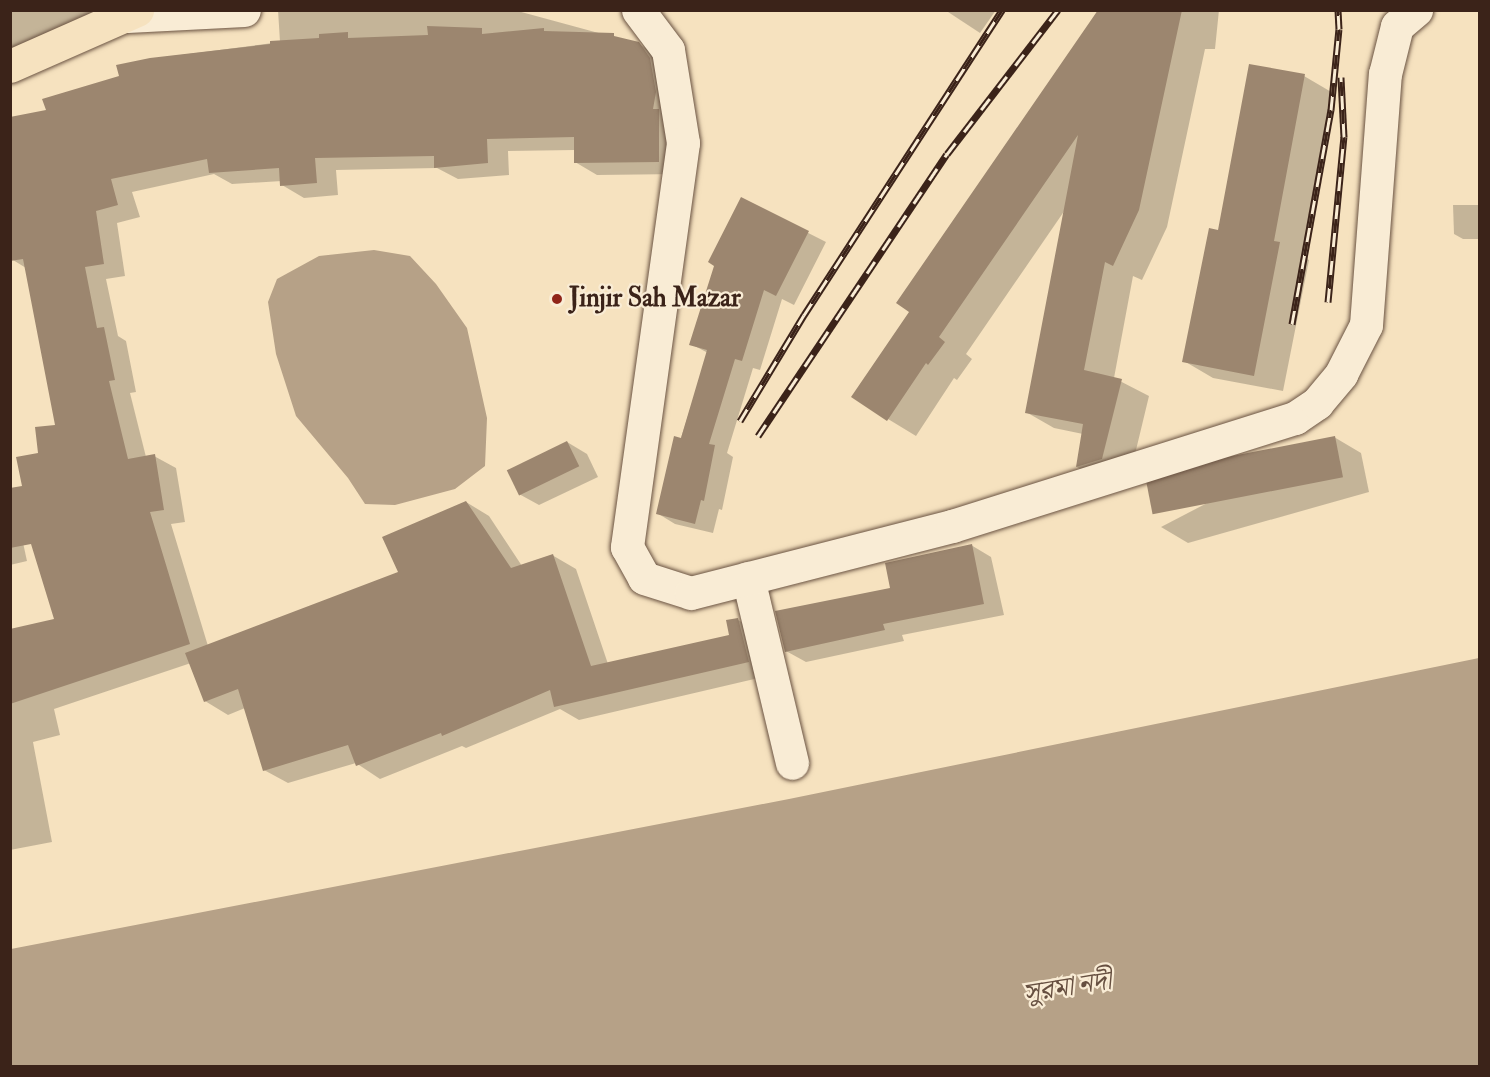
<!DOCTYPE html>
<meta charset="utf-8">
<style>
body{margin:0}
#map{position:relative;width:1490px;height:1077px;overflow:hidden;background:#f6e2bf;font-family:"IM FELL Double Pica","Noto Serif Bengali",serif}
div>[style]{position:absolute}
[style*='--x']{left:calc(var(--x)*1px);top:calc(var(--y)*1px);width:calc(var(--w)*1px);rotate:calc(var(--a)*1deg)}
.water>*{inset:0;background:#b6a187}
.shadow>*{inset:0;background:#0003}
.building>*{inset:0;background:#9c866f;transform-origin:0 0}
.roads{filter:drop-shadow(0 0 2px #6a5342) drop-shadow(0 0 2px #6a5342)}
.street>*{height:33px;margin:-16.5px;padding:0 16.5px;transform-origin:16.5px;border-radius:16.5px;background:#f9ecd5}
.secondary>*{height:33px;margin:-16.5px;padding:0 16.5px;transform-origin:16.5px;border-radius:16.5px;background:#f9ecd5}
.highway>*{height:33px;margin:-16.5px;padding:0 16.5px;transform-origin:16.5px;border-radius:16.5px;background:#f6e2bf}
.rail>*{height:7px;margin-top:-3.5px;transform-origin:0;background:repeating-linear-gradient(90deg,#f9ecd5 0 14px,#3b2319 0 28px);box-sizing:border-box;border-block:2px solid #3b2319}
.dots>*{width:16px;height:16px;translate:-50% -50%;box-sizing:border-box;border:3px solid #f9ecd5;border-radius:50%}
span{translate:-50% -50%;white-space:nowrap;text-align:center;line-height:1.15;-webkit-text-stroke:4.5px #f9ecd5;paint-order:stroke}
.poi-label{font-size:26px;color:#3b2319;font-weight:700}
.left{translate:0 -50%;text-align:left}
.water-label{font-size:27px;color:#664f40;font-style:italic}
.frame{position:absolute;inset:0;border:12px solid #3b2319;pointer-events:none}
</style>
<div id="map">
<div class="water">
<i style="clip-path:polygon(374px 250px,410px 256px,436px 284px,467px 328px,487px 418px,485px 466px,455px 489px,395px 505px,365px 504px,348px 478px,296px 416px,276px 354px,268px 302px,277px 279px,319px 256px)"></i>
<i style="clip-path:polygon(1479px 658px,1479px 1066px,11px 1066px,11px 949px,789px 799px)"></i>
</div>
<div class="shadow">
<i style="clip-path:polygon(10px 10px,105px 10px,10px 57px)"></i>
<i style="clip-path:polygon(278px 10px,514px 10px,639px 44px,661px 57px,681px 174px,597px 175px,575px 162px,575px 150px,508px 151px,509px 175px,458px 179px,437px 168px,336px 170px,338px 195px,304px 198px,282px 185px,282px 181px,232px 184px,214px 174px,132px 192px,140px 217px,117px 223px,125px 276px,106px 279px,118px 336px,126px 341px,136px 392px,130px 393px,146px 457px,154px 456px,176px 468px,185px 522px,171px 524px,208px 646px,400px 572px,466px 502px,489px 516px,522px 566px,552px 555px,576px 569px,608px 664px,731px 636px,738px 620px,761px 633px,771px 675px,579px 720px,560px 709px,466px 748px,462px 746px,380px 779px,356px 763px,288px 783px,264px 770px,245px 708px,228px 715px,205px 701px,191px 663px,54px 709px,60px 735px,33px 742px,52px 842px,10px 850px,10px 631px,56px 620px,56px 426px,26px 268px,13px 260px,47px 111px,120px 77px,150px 59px,280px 42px)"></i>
<i style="clip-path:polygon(945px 10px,996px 10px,980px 33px)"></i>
<i style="clip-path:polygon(1099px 10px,1219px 10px,1215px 49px,1205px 49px,1167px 227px,1142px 280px,1133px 276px,1114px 378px,1149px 396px,1130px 475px,1105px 483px,1077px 467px,1083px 434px,1054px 428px,1026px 412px,1065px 210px,966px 354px,972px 359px,957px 380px,954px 378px,916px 436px,888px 419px,911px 311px)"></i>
<i style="clip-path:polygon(1304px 76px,1333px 93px,1303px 257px,1309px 260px,1283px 391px,1213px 378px,1184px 361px,1219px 231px)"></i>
<i style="clip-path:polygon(741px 199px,826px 242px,794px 305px,782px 299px,760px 370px,753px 368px,727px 453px,733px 457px,722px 510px,719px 509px,713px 533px,675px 524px,657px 513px,708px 353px,691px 344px)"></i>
<i style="clip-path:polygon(1453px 205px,1480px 205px,1480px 239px,1463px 239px,1454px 234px)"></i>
<i style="clip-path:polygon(1334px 437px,1361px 453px,1369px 492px,1188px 543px,1161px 527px)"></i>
<i style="clip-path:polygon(567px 442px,587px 454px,598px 477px,539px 505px,519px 494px)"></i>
<i style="clip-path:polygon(10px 503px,15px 506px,27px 561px,10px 565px)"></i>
<i style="clip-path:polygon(971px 545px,991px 557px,1004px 615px,902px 635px,904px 641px,806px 662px,786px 651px)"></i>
</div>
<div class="building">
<i style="clip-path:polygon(1098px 10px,1182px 10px,1139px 210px,1113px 266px,1105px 262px,1084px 370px,1122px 379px,1102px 459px,1076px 467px,1083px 424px,1025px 413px,1078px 135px,939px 337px,945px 342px,928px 365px,926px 363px,887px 421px,851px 397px,909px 312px,896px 303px)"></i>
<i style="clip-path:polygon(427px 26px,482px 28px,482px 34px,544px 28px,544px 31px,614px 33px,614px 36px,639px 42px,650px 58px,656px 92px,653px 109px,659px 109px,659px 162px,574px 163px,574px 137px,487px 139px,488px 163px,434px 168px,434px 156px,315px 158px,317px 183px,280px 186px,279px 168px,209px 173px,207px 159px,111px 179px,118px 205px,96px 211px,104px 264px,85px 267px,97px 328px,104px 327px,115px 380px,109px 381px,128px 459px,155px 454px,164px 510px,150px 512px,190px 644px,10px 704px,10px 629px,54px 619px,31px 544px,10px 548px,10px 488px,22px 486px,16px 457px,38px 453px,35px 427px,55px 425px,23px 259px,10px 261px,10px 117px,46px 110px,42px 99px,119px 76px,116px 65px,150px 58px,270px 44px,270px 41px,319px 38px,319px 34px,348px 32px,348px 38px,428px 35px)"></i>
<i style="clip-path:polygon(1249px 64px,1305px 74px,1274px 241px,1280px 242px,1254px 376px,1182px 362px,1209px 228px,1218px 230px)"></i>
<i style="clip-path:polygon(741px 197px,809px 231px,776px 296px,764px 290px,742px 361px,735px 359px,709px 444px,715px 445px,704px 501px,701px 500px,695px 524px,656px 514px,674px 436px,681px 438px,707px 350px,689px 345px,714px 266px,708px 262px)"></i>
<i style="left:1335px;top:436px;width:42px;height:194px;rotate:79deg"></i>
<i style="left:567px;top:441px;width:28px;height:67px;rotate:64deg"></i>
<i style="clip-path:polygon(466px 501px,511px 568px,553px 554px,591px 666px,729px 635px,726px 620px,738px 618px,749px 662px,554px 707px,550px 690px,442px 736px,441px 733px,356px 766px,348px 745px,263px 771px,238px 689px,204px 702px,185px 653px,398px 572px,382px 537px)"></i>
<i style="clip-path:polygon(972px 544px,984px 604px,883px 624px,885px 630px,785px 652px,775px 611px,890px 588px,885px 563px)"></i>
</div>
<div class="roads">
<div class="street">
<i style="--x:748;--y:578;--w:190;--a:76.6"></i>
</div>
<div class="secondary">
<i style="--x:638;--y:10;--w:50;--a:53.1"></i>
<i style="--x:668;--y:50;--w:94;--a:80.8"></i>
<i style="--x:683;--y:143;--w:408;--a:97.9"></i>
<i style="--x:627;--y:547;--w:35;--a:61"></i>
<i style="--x:644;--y:578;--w:49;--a:17.7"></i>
<i style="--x:691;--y:593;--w:269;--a:-14.4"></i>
<i style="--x:952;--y:526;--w:360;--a:-17.5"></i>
<i style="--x:1295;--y:418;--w:27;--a:-34"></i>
<i style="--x:1317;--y:403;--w:38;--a:-50"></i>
<i style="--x:1341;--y:374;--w:55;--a:-63"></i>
<i style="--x:1366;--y:325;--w:252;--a:-85.7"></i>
<i style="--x:1385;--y:74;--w:49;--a:-76"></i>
<i style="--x:1397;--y:26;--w:25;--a:-40"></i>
<i style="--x:127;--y:16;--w:117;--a:-2.9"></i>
</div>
<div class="highway">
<i style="--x:10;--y:66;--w:139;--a:-23.8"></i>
</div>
</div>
<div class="rail">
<i style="--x:1328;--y:302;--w:166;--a:-84.5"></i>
<i style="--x:1344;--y:137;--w:60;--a:-92.9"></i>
<i style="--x:1292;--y:324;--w:218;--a:-79.7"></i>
<i style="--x:1331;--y:110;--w:81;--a:-84.4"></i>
<i style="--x:1339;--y:29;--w:19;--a:-93"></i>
<i style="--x:740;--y:421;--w:124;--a:-58.9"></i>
<i style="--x:804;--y:315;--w:364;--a:-57"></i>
<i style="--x:758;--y:436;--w:339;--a:-56.2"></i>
<i style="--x:947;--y:154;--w:182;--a:-52.4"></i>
</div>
<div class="dots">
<i style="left:557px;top:299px;background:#8f2418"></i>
</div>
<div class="poi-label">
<span class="left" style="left:569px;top:299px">Jinjir Sah Mazar</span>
</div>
<div class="water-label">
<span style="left:1067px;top:987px;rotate:-9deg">সুরমা নদী</span>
</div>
<div class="frame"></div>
</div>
